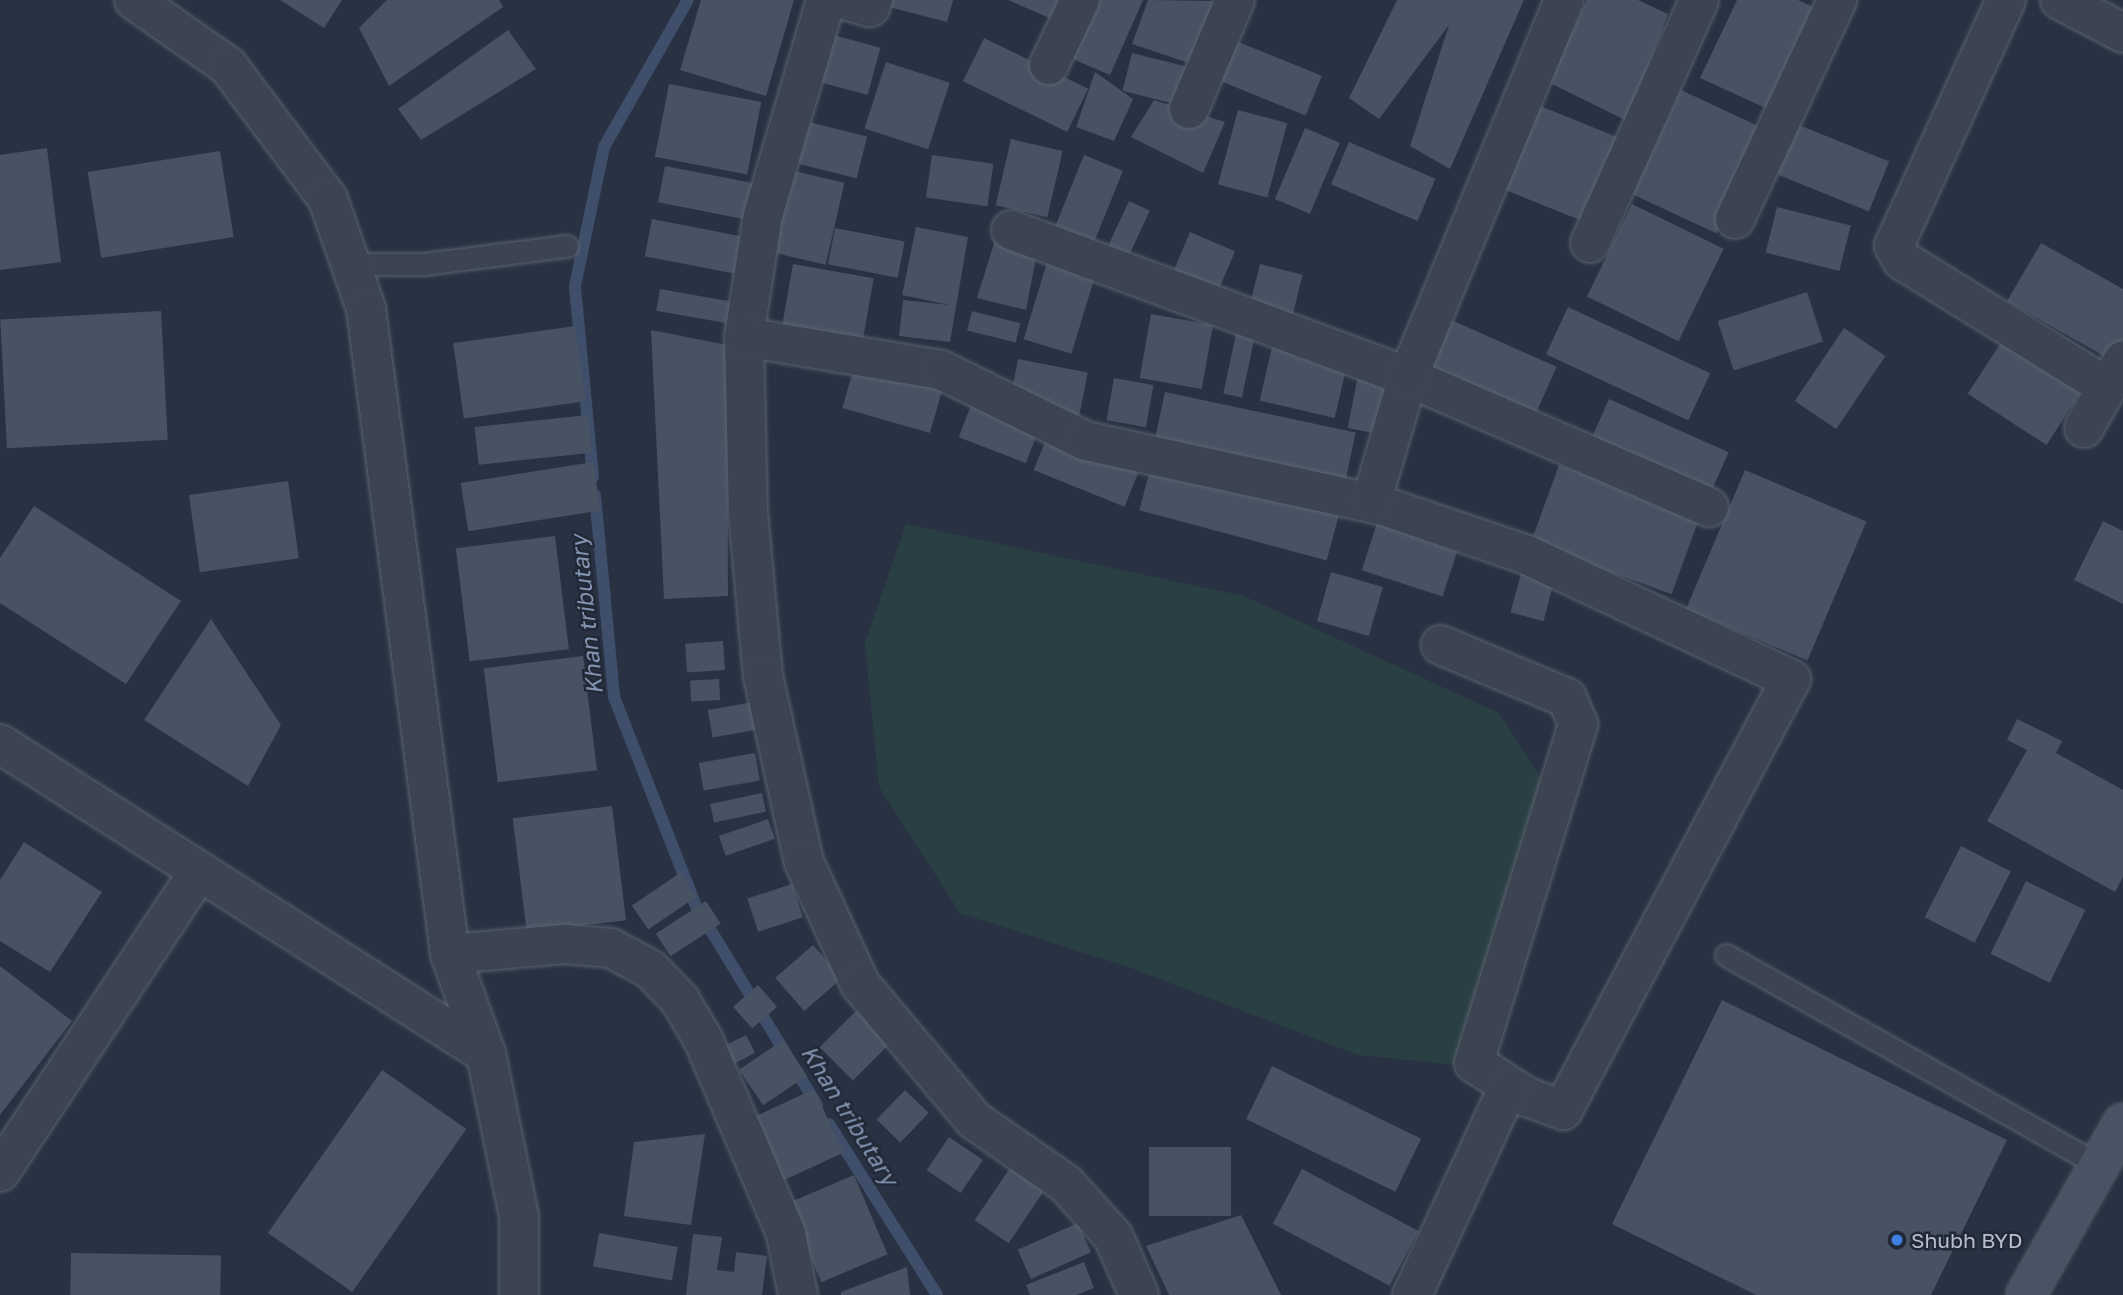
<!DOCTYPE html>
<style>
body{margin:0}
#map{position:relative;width:2123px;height:1295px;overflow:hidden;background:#283242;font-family:"Golos Text",sans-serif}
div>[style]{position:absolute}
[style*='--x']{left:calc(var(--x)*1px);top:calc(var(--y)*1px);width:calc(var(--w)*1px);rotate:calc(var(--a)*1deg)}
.green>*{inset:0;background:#2a3f43}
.stream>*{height:12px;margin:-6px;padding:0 6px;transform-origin:6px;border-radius:6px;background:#3f4e6a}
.building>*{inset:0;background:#475263;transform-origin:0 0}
.roads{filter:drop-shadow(0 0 2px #5a626f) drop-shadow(0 0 2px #5a626f)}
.lane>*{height:21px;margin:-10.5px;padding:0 10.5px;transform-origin:10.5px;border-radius:10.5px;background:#3c4451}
.street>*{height:38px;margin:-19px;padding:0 19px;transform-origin:19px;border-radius:19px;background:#3c4451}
.secondary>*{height:38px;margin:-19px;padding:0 19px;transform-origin:19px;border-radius:19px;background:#4a5364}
.dots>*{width:19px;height:19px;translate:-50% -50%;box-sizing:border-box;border:4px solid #212937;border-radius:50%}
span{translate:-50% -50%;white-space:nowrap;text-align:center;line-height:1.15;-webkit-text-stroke:5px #212937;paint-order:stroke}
.poi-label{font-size:21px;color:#b9bfcb}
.left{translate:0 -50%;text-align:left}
.water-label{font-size:23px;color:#8294b1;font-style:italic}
</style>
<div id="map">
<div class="green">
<i style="clip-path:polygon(906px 524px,1244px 596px,1499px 713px,1556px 801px,1458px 1065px,1358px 1055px,1131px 968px,960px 913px,879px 787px,865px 643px)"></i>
</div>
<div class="stream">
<i style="--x:593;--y:477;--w:192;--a:-95.4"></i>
<i style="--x:575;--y:286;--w:142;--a:-78.2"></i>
<i style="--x:604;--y:147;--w:169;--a:-60.3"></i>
<i style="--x:595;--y:495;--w:203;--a:84.6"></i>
<i style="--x:614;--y:697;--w:225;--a:68.6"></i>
<i style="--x:696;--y:906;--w:233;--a:58.7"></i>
<i style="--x:829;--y:1124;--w:202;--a:57.7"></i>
</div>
<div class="building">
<i style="clip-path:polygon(280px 0,342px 0,324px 28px)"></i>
<i style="clip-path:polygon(387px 0,499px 0,503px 7px,389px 86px,359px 28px)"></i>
<i style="clip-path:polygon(701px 0,794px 0,766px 96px,680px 70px)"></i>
<i style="clip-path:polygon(882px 0,953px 0,947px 22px,881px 5px)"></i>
<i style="clip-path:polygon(1008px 0,1063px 0,1054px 20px)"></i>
<i style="clip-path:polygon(1087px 0,1143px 0,1110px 75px,1063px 55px)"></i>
<i style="clip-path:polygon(1148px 0,1213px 1px,1192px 64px,1132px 44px)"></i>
<i style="clip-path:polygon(1397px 0,1524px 0,1450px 169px,1410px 146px,1449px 25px,1379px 119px,1349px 98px)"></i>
<i style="clip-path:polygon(1587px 0,1638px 0,1668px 14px,1627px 121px,1548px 82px)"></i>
<i style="clip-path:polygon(1737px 0,1798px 0,1818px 9px,1770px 110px,1700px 78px)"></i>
<i style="clip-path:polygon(508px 30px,536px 69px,421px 140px,398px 109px)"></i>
<i style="left:833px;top:35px;width:49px;height:49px;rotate:15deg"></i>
<i style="left:984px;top:38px;width:116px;height:48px;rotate:26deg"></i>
<i style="left:1231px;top:39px;width:98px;height:43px;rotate:22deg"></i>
<i style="left:1132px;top:53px;width:56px;height:39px;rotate:14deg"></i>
<i style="left:886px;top:62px;width:67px;height:70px;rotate:18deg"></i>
<i style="clip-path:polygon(1095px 72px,1133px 99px,1114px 141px,1076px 127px)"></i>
<i style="left:669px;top:84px;width:94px;height:74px;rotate:11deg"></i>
<i style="left:1681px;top:90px;width:93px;height:115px;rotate:25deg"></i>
<i style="clip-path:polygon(1154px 100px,1225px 122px,1203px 173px,1131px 137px)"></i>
<i style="left:1528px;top:101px;width:98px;height:91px;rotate:22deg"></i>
<i style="left:1238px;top:110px;width:51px;height:77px;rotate:15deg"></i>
<i style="left:805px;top:121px;width:64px;height:43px;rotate:14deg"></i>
<i style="left:1789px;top:121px;width:108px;height:54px;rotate:22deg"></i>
<i style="left:1305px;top:128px;width:38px;height:77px;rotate:23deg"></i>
<i style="left:1011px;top:139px;width:53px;height:68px;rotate:13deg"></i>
<i style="left:1349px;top:142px;width:94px;height:46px;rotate:23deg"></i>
<i style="clip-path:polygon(47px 148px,61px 262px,0 270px,0 155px)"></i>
<i style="left:220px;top:151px;width:87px;height:134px;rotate:81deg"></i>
<i style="left:932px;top:155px;width:62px;height:43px;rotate:8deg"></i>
<i style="left:1084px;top:155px;width:42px;height:80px;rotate:22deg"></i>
<i style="left:665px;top:166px;width:96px;height:37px;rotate:11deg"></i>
<i style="left:789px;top:170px;width:57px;height:84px;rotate:13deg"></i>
<i style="left:1129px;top:201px;width:23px;height:56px;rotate:25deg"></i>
<i style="left:1632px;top:204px;width:102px;height:103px;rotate:26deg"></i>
<i style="left:1777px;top:207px;width:76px;height:47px;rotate:14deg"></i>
<i style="left:652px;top:219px;width:92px;height:38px;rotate:11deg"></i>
<i style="clip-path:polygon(916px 227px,968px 237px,950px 342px,899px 336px,903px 300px,950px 305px,902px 295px)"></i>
<i style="left:835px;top:228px;width:71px;height:37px;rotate:11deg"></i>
<i style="left:1190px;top:232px;width:49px;height:52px;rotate:23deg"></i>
<i style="clip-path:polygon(996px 237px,1038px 248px,1026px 310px,977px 298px)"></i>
<i style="clip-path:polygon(2041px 243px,2123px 289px,2123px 339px,2111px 360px,2007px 301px)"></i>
<i style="left:1049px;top:256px;width:50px;height:87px;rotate:17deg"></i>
<i style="left:793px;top:264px;width:82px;height:72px;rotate:10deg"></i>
<i style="left:1260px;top:264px;width:44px;height:51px;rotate:14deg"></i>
<i style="left:660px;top:289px;width:72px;height:22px;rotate:10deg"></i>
<i style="left:1807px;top:292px;width:52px;height:94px;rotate:72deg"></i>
<i style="left:1568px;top:307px;width:157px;height:52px;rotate:25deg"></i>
<i style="left:161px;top:311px;width:129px;height:161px;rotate:87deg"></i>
<i style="left:972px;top:311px;width:50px;height:20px;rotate:14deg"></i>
<i style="left:1151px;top:314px;width:63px;height:65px;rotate:10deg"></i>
<i style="left:1447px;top:318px;width:120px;height:59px;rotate:24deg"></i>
<i style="left:575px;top:326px;width:76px;height:123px;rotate:82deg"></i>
<i style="left:1844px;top:328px;width:50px;height:88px;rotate:34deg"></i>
<i style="left:1237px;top:329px;width:19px;height:66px;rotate:12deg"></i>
<i style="clip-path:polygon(651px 330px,727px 345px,728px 596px,664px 599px)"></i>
<i style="left:2002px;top:341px;width:94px;height:63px;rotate:33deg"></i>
<i style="left:1272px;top:347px;width:77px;height:55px;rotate:13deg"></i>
<i style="left:857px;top:357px;width:91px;height:53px;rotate:16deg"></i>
<i style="left:1018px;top:359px;width:71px;height:44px;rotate:11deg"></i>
<i style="left:1358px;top:375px;width:31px;height:54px;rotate:11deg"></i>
<i style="left:1114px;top:378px;width:40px;height:43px;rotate:10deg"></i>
<i style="left:1165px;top:392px;width:195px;height:53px;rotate:12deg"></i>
<i style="left:1609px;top:399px;width:131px;height:48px;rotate:24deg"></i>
<i style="left:973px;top:400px;width:72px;height:40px;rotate:21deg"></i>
<i style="left:588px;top:415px;width:38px;height:114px;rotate:84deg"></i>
<i style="left:1049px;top:432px;width:98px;height:41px;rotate:22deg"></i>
<i style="left:1153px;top:459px;width:194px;height:53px;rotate:15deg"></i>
<i style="left:593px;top:462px;width:49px;height:134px;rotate:81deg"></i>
<i style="left:1559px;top:465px;width:150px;height:83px;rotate:20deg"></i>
<i style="left:1745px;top:470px;width:132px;height:151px;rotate:23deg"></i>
<i style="left:288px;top:481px;width:78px;height:100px;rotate:82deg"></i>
<i style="clip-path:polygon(34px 506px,181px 601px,126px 684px,0 603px,0 558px)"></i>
<i style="left:1379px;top:517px;width:85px;height:56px;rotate:18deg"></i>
<i style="clip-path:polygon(2103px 521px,2123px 531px,2123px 604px,2074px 580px)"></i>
<i style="left:555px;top:536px;width:114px;height:100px;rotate:83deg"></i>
<i style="left:1523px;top:566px;width:34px;height:48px;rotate:15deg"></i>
<i style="left:1331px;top:572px;width:54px;height:51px;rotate:16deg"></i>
<i style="clip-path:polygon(211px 619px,281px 725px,248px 786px,144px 720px)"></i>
<i style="left:723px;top:641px;width:29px;height:38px;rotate:86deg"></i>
<i style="left:583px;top:656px;width:115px;height:100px;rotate:83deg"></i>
<i style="left:719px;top:679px;width:21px;height:29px;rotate:87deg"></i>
<i style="left:759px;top:701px;width:28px;height:52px;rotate:80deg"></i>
<i style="clip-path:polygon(2017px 719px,2062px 741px,2056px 753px,2123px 790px,2123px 877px,2115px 892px,1987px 821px,2027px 750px,2007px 740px)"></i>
<i style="left:755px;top:753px;width:28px;height:57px;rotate:80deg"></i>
<i style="left:762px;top:793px;width:19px;height:53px;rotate:78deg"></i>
<i style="left:612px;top:806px;width:115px;height:100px;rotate:83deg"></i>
<i style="left:768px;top:819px;width:21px;height:52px;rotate:71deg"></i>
<i style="clip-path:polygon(24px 842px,102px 892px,50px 972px,0 941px,0 880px)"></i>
<i style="left:1961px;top:846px;width:56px;height:80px;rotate:27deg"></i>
<i style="left:680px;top:873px;width:29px;height:58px;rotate:56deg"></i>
<i style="left:2026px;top:881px;width:66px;height:81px;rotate:26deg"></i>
<i style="left:792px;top:884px;width:35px;height:47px;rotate:72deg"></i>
<i style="left:706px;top:901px;width:27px;height:60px;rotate:57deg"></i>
<i style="left:813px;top:945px;width:44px;height:50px;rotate:49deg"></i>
<i style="clip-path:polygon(0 966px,72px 1021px,0 1115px)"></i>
<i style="left:758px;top:985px;width:29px;height:33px;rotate:49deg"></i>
<i style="clip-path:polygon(1722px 1000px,2007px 1140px,1931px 1295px,1756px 1295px,1612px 1224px)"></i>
<i style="left:860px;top:1007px;width:47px;height:57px;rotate:45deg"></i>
<i style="left:746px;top:1035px;width:20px;height:25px;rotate:63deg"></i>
<i style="left:783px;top:1040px;width:43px;height:53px;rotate:56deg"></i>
<i style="left:1272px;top:1066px;width:166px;height:59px;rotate:26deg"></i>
<i style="left:382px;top:1070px;width:103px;height:199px;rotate:35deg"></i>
<i style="left:814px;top:1089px;width:70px;height:71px;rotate:65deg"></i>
<i style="left:905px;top:1090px;width:33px;height:41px;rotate:44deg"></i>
<i style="clip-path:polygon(705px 1134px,691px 1225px,624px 1216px,634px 1142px)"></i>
<i style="left:949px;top:1137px;width:41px;height:40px;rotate:34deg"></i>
<i style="left:1149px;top:1147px;width:82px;height:69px"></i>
<i style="left:1016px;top:1159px;width:41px;height:74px;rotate:34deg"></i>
<i style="left:1302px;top:1169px;width:132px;height:62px;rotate:28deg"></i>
<i style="left:854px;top:1175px;width:86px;height:72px;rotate:67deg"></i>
<i style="clip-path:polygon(1241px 1215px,1281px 1295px,1169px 1295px,1146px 1246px)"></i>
<i style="left:1078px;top:1223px;width:32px;height:66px;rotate:66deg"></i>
<i style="left:599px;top:1233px;width:80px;height:34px;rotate:10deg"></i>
<i style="clip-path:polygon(693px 1234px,722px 1237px,717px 1270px,734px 1272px,736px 1252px,767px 1256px,762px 1295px,686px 1295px)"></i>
<i style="left:71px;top:1253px;width:150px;height:42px;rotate:1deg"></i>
<i style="clip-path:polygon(1084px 1262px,1094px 1288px,1076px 1295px,1030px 1295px,1026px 1285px)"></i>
<i style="clip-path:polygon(907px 1267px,910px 1295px,841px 1295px,841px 1292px)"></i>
</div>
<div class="roads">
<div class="lane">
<i style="--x:350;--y:264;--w:74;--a:0"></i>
<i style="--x:424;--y:264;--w:144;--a:-7.2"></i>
<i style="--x:1726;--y:955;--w:427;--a:29.4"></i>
</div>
<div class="street">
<i style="--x:134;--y:0;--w:115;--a:35.1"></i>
<i style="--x:228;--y:66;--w:166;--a:53.1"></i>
<i style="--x:328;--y:199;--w:116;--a:70.9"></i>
<i style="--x:366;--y:309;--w:650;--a:82.58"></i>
<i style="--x:450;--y:954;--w:106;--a:70.2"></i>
<i style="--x:486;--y:1054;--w:165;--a:78.5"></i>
<i style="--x:519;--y:1216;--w:79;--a:90"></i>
<i style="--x:826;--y:0;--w:224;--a:106.3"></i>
<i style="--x:763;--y:215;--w:123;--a:98.9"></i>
<i style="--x:744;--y:337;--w:175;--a:88.7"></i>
<i style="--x:748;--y:512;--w:165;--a:84.8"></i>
<i style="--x:763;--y:676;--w:190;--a:77.6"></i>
<i style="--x:804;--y:862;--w:134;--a:65.3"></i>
<i style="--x:860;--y:984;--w:177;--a:50"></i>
<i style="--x:974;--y:1120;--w:112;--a:34.8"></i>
<i style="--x:1066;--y:1184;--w:70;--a:47.9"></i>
<i style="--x:1113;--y:1236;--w:64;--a:66.2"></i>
<i style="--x:845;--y:0;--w:26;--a:16"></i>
<i style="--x:870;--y:7;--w:8;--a:-67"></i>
<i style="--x:2006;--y:0;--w:270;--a:114.5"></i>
<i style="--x:1894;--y:246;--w:16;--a:60"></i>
<i style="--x:1902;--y:260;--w:241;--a:31.8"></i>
<i style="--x:2107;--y:387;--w:47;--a:119.3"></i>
<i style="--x:2060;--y:0;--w:71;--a:27.6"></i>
<i style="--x:1049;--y:65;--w:72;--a:-64.5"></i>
<i style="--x:1189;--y:109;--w:118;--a:-67.1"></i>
<i style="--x:1735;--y:219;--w:242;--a:-65"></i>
<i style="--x:1011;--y:230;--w:423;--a:20.3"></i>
<i style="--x:1408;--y:377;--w:328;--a:23.4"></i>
<i style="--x:1590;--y:243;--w:266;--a:-65.8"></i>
<i style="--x:744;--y:337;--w:200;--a:9.5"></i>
<i style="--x:941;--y:370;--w:161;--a:26.1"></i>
<i style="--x:1086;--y:441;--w:304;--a:12.3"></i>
<i style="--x:1383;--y:506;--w:152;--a:18.8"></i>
<i style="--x:1527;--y:555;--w:292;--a:25.2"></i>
<i style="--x:1791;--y:679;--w:488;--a:117.9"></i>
<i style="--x:1563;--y:1110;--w:38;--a:-160"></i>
<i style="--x:1527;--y:1097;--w:63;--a:-147.3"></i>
<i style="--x:1474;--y:1063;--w:355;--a:-72.9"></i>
<i style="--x:1578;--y:724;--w:28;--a:-113"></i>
<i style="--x:1567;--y:698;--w:137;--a:-157.2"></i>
<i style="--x:2107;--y:387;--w:31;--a:-59"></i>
<i style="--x:1371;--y:503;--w:131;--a:-73.6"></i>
<i style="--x:1408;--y:377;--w:408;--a:-67.5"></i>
<i style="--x:0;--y:744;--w:576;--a:32.53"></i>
<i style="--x:450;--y:954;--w:115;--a:-5"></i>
<i style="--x:565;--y:944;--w:46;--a:5"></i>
<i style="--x:611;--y:948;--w:44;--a:28.3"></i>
<i style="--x:650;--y:969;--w:43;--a:45.9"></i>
<i style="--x:680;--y:1000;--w:45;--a:59.5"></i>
<i style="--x:703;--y:1039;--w:212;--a:66.9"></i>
<i style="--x:786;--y:1234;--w:62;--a:78.9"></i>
<i style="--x:0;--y:1172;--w:361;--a:-56.5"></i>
<i style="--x:1412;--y:1295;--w:230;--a:-65.1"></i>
</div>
<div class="secondary">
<i style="--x:2026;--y:1295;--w:197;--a:-60.6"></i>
</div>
</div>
<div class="dots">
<i style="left:1897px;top:1240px;background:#3f7fe0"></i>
</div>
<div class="poi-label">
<span class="left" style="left:1911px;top:1240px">Shubh BYD</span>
</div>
<div class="water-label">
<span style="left:586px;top:615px;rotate:-96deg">Khan tributary</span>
<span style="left:850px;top:1115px;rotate:58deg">Khan tributary</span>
</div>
</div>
